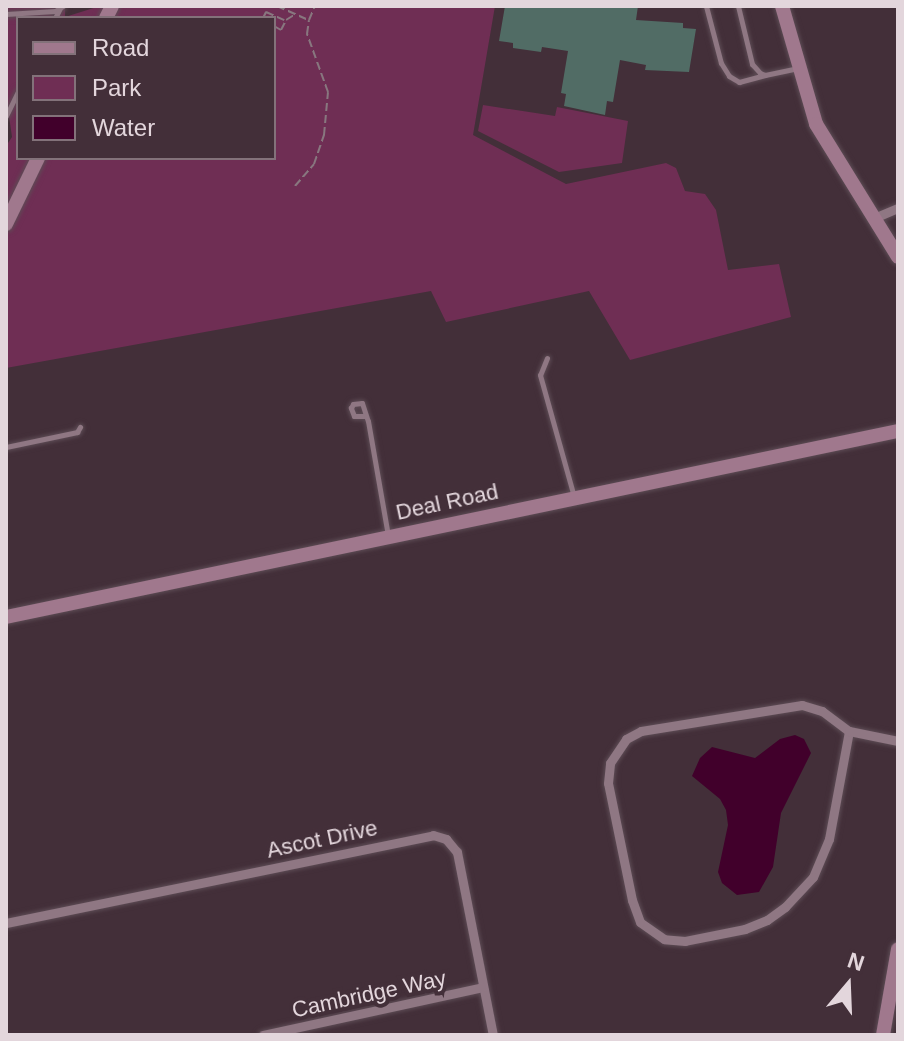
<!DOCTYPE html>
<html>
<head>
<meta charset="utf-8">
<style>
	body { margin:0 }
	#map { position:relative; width:904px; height:1041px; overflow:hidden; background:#432f39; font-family:Helvetica,sans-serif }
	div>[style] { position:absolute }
	.green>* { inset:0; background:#6f2e54 }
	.water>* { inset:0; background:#41002b }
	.building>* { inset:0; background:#516c65 }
	.path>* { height:2px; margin-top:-1px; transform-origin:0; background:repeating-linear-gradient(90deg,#88777f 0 8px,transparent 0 12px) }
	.roads { filter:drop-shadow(0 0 2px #5d4c55) drop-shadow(0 0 2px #5d4c55) }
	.lane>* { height:5px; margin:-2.5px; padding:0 2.5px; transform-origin:2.5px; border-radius:2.5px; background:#8f7783 }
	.street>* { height:9px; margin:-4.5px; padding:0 4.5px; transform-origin:4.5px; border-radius:4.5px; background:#8f7783 }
	.secondary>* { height:14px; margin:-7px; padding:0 7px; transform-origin:7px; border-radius:7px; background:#a0788d }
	span { translate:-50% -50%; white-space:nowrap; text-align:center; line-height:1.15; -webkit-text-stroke:8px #432f39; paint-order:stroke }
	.street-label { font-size:22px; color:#e3d6dc }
	.frame { position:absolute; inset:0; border:8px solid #e3d6dc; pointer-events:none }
	.legend { position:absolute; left:16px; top:16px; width:260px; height:144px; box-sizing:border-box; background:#432f39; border:2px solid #83727a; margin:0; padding:10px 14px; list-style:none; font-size:24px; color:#e3d6dc }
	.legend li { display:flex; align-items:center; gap:16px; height:40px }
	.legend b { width:40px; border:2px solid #83727a }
	.north { position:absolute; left:808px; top:945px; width:80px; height:80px; -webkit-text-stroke:6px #432f39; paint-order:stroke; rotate:19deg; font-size:22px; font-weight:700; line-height:32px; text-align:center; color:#e3d6dc }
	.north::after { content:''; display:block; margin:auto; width:28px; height:36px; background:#e3d6dc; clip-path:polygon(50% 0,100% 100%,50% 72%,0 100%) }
</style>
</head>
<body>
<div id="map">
	<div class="green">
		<i style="clip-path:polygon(evenodd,6px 6px,65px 6px,65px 17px,100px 6px,495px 6px,473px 135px,566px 184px,666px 163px,676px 168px,685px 191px,705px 194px,716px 210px,728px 270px,779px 264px,791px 317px,630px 360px,589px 291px,446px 322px,431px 291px,6px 368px,6px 146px,12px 137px,6px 95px,6px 6px,18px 18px,274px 18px,274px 158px,18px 158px,18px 18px)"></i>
		<i style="clip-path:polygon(483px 105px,555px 116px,557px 107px,628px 121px,622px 163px,559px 172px,478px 131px)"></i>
	</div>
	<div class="water">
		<i style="clip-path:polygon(795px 735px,804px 739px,811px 753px,781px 813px,773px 867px,759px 892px,737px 895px,722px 883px,718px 872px,728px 825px,726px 810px,720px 799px,692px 776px,700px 758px,712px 747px,755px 758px,780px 739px)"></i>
	</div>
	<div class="building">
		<i style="clip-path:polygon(505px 6px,638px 6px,636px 20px,683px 23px,683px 28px,696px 29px,689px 72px,645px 70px,646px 65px,620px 60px,613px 102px,607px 101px,605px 115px,564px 106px,566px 94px,561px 93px,568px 51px,542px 47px,541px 52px,513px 48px,513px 43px,499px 41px)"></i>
	</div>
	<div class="path">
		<i style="left:277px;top:6px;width:35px;rotate:24deg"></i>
		<i style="left:309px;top:20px;width:15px;rotate:-67deg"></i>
		<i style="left:263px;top:18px;width:7px;rotate:-63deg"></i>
		<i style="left:266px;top:12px;width:20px;rotate:24deg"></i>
		<i style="left:274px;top:26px;width:8px;rotate:30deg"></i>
		<i style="left:281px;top:30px;width:11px;rotate:-63deg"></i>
		<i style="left:286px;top:20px;width:9px;rotate:-32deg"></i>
		<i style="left:295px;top:186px;width:29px;rotate:-49deg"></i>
		<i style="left:314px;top:164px;width:31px;rotate:-71deg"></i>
		<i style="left:324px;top:135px;width:43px;rotate:-84.7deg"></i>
		<i style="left:328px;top:92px;width:62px;rotate:-109.9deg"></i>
		<i style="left:307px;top:34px;width:14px;rotate:-82deg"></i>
	</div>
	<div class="roads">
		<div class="lane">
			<i style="left:706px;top:6px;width:59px;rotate:75.3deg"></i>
			<i style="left:721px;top:63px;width:15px;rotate:58deg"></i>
			<i style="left:729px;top:76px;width:12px;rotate:31deg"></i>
			<i style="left:739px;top:82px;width:27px;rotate:-15deg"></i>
			<i style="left:738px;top:6px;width:60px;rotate:76.4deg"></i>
			<i style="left:752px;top:64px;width:12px;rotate:48deg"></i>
			<i style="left:760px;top:73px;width:5px;rotate:22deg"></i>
			<i style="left:765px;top:75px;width:34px;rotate:-12deg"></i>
			<i style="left:6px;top:14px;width:49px;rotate:-3.5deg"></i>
			<i style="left:55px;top:11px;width:9px;rotate:-32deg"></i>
			<i style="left:55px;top:18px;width:11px;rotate:-63deg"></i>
			<i style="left:6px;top:116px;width:28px;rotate:-64deg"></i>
			<i style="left:547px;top:358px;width:18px;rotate:112deg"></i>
			<i style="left:540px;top:375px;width:127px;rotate:74.4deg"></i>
			<i style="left:365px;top:416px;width:11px;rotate:180deg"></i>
			<i style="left:354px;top:416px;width:9px;rotate:-111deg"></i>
			<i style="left:351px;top:408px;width:4px;rotate:-63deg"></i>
			<i style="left:353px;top:404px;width:9px;rotate:-6deg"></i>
			<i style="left:362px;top:403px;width:19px;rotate:72deg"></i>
			<i style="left:368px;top:421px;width:117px;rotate:80.1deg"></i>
			<i style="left:6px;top:447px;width:73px;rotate:-11.9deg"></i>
			<i style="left:77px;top:432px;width:6px;rotate:-59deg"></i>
		</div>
		<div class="street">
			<i style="left:874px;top:218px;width:26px;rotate:-23deg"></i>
			<i style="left:849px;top:731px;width:110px;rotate:100.5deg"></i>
			<i style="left:829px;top:839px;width:41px;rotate:112.8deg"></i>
			<i style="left:813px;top:877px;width:41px;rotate:133deg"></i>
			<i style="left:785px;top:907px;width:22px;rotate:144deg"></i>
			<i style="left:767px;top:920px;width:24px;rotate:158deg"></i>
			<i style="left:745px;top:929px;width:61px;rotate:168.7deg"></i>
			<i style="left:685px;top:941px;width:21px;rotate:-175deg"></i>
			<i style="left:664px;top:939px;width:29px;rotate:-145deg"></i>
			<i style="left:640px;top:922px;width:23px;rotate:-110deg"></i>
			<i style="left:632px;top:900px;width:119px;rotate:-101.6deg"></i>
			<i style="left:608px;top:783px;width:20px;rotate:-84deg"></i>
			<i style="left:610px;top:763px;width:29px;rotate:-56deg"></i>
			<i style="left:626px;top:739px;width:17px;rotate:-28deg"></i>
			<i style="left:641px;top:731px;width:163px;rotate:-9.2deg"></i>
			<i style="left:802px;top:705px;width:21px;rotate:17deg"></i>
			<i style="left:822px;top:711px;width:34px;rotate:37deg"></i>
			<i style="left:849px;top:731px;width:50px;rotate:11.5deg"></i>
			<i style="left:6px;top:923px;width:436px;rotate:-11.6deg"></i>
			<i style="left:433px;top:835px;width:14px;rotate:17deg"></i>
			<i style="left:446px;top:839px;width:17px;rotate:50deg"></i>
			<i style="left:457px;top:852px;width:187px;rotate:78.9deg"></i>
			<i style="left:263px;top:1035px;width:225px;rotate:-12.3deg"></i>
		</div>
		<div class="secondary">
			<i style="left:782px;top:6px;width:123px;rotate:73.9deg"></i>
			<i style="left:816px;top:124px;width:156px;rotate:58.3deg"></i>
			<i style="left:106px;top:18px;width:13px;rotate:-63deg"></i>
			<i style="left:6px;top:224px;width:73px;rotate:-64.1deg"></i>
			<i style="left:6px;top:617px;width:911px;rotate:-11.78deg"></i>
			<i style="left:883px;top:1035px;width:87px;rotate:-80.1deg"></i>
		</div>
	</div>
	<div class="street-label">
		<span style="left:447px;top:502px;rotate:-12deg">Deal Road</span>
		<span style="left:322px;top:839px;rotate:-12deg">Ascot Drive</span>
		<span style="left:369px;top:994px;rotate:-12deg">Cambridge Way</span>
	</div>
	<div class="frame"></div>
	<ul class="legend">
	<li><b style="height:10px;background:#a0788d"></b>Road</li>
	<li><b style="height:22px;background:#6f2e54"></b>Park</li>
	<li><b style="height:22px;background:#41002b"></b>Water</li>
	</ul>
	<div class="north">N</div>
</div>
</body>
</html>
